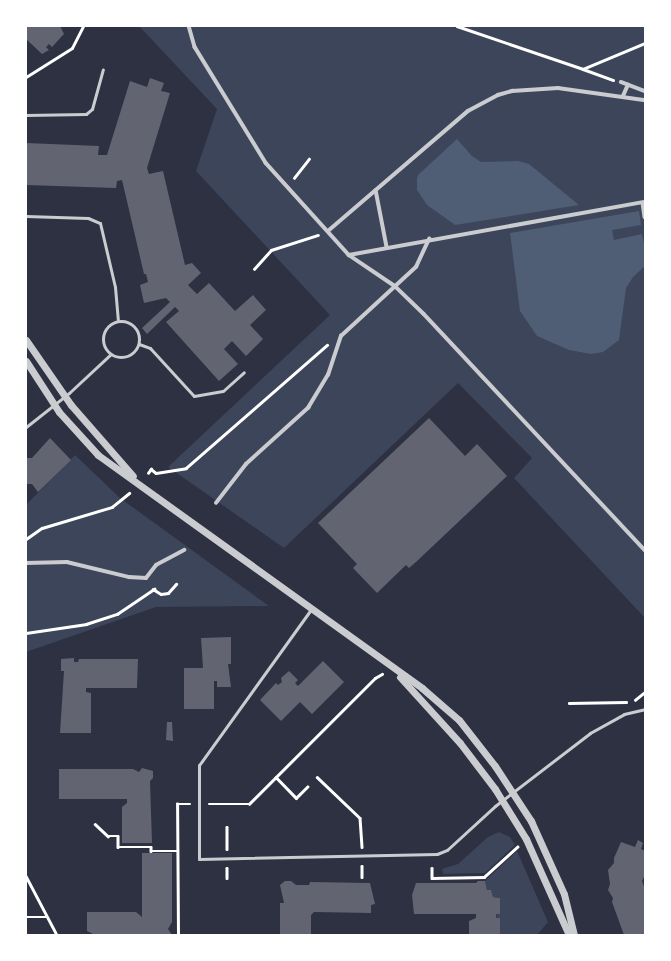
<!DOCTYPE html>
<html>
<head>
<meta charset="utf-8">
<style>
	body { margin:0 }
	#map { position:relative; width:671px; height:961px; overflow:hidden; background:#2d3142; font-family:Karla,sans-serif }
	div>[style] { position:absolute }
	.green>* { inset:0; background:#3c4559 }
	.water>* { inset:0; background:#4f5d75 }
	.building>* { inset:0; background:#626471 }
	.path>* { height:2.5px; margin:-1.25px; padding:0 1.25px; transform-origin:1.25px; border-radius:1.25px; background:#fff }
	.service>* { height:3px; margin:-1.5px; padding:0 1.5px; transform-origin:1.5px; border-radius:1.5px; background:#caccd0 }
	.service>.ring { margin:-1.5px; padding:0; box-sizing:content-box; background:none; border:3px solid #caccd0; border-radius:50% }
	.pedestrian>* { height:3.5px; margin:-1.75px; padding:0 1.75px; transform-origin:1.75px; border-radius:1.75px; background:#caccd0 }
	.tertiary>* { height:7px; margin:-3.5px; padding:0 3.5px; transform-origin:3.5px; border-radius:3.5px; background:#caccd0 }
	span { translate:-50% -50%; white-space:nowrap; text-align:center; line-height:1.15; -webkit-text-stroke:4px #fff; paint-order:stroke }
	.frame { position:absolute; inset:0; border:27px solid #fff; pointer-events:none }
</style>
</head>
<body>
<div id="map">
	<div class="green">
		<i style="clip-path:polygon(139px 26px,645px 26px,645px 618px,514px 478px,532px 458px,458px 383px,284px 548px,168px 467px,330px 315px,196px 171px,217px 109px)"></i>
		<i style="clip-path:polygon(75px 455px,120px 498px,269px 606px,156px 607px,26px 652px,26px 505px)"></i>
		<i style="clip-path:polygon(499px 832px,510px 837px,515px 845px,485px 873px,443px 874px,442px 869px,458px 864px,488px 837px)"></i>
		<i style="clip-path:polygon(517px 851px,548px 922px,537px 935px,500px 935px,496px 914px,500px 914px,500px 898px,493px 897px,491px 890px,487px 890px,485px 881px)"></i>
	</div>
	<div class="water">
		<i style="clip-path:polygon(457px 139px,472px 156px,481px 162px,518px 161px,529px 164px,579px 205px,455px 225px,427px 205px,417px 190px,417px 179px,418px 175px)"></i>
		<i style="clip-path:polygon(639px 211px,641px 225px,612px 230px,614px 240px,642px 234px,645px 249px,645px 266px,633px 277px,626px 288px,619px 340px,603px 352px,591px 354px,569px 350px,537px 336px,520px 311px,510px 233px)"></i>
	</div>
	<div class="building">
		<i style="clip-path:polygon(26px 26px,60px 26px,64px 34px,52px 47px,49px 44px,46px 47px,49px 50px,42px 54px,26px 39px)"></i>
		<i style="clip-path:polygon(150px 78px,164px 83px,161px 91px,170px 93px,147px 168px,149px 174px,163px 171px,185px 265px,192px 263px,201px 273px,188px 285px,197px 294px,209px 283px,235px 311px,253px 295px,266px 310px,250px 325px,263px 339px,246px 356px,232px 341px,224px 349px,238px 364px,219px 381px,166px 322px,179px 311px,175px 307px,147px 334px,142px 328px,170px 302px,166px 298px,144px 303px,140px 285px,148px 282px,146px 274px,144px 274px,122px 180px,117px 181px,116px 188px,26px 185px,26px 143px,99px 146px,98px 155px,107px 155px,130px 81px,147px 87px)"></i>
		<i style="clip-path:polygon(429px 418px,465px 456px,477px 444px,507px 476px,416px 562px,409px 568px,406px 565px,377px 593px,353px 568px,357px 564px,318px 523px)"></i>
		<i style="clip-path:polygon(50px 438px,71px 460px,38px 492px,32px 484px,26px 484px,26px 458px,32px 458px)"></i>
		<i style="clip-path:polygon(231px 637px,231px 664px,228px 664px,231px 687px,217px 687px,217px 681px,214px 681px,214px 709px,184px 709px,184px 668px,203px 668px,201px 638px)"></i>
		<i style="clip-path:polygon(74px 658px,74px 662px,78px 662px,79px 659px,138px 659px,137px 688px,86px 688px,86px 692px,91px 693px,91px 733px,60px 733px,64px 671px,61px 671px,61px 659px)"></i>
		<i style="clip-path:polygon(323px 661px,344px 682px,312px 714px,300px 702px,281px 721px,260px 700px,276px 683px,278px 685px,282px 682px,281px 678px,289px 671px,298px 680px,295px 683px,298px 686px)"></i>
		<i style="clip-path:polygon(167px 722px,172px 722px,173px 741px,166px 740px)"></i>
		<i style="clip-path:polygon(142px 768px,153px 771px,153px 778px,150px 781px,152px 843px,122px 843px,122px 807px,127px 803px,127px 799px,59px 799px,59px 769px,133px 769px,139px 772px)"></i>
		<i style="clip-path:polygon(638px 840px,643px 843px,641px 849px,645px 851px,645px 875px,642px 881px,645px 889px,645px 935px,624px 935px,612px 902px,613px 898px,608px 890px,610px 884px,608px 870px,614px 863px,614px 858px,621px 842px,635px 847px)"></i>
		<i style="clip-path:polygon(142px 853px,172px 853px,172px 922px,168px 929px,172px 935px,95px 935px,87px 931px,87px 912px,136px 912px,142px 917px)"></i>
		<i style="clip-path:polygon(285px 881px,291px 881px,296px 885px,309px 885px,310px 882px,370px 883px,375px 904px,371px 905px,371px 913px,314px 912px,311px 915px,311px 935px,280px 935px,280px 903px,284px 903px,280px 885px)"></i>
		<i style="clip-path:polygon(478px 881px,485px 881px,487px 890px,491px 890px,493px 897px,500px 898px,500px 914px,496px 914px,496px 918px,500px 918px,500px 935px,469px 935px,469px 921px,476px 918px,476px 914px,414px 914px,412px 895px,416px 883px,476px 883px)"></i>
	</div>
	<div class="path">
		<i style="left:457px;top:26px;width:133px;rotate:18.8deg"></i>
		<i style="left:583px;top:69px;width:67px;rotate:-22.8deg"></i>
		<i style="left:583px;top:69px;width:32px;rotate:20deg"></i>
		<i style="left:26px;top:77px;width:54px;rotate:-32.2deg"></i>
		<i style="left:72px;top:48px;width:25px;rotate:-63deg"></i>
		<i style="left:294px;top:178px;width:24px;rotate:-52deg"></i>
		<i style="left:254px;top:269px;width:25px;rotate:-48deg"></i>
		<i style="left:271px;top:250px;width:49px;rotate:-17.7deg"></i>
		<i style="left:148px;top:473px;width:5px;rotate:-53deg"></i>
		<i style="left:151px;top:469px;width:6px;rotate:39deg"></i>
		<i style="left:156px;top:473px;width:30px;rotate:-9deg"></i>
		<i style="left:186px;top:468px;width:187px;rotate:-41.1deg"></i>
		<i style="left:26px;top:539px;width:19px;rotate:-35deg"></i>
		<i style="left:42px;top:528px;width:73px;rotate:-16.7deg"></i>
		<i style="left:112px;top:507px;width:22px;rotate:-39deg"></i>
		<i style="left:153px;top:589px;width:9px;rotate:32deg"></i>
		<i style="left:161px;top:594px;width:7px;rotate:-8deg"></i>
		<i style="left:168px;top:593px;width:12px;rotate:-48deg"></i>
		<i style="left:26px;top:633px;width:61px;rotate:-8.5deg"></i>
		<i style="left:86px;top:624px;width:33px;rotate:-18deg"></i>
		<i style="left:117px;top:614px;width:45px;rotate:-34deg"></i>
		<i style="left:635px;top:700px;width:13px;rotate:-39deg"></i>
		<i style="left:569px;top:703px;width:57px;rotate:-1deg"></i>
		<i style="left:276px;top:777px;width:29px;rotate:46deg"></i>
		<i style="left:296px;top:798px;width:16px;rotate:-45deg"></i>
		<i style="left:317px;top:777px;width:59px;rotate:43.6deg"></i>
		<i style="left:360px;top:818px;width:29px;rotate:86deg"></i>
		<i style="left:209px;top:804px;width:40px"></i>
		<i style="left:249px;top:804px;width:178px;rotate:-45deg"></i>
		<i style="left:375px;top:678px;width:8px;rotate:-30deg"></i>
		<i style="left:95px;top:824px;width:18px;rotate:43deg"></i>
		<i style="left:108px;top:836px;width:10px"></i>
		<i style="left:118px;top:836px;width:11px;rotate:90deg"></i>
		<i style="left:118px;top:847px;width:33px"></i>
		<i style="left:151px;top:847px;width:4px;rotate:90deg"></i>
		<i style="left:151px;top:851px;width:26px"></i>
		<i style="left:227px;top:827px;width:22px;rotate:90deg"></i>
		<i style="left:362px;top:866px;width:11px;rotate:90deg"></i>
		<i style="left:227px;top:868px;width:10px;rotate:90deg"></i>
		<i style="left:432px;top:868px;width:10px;rotate:90deg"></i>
		<i style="left:432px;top:878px;width:52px;rotate:-1.1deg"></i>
		<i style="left:484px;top:877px;width:45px;rotate:-42.3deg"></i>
		<i style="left:26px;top:876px;width:67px;rotate:62.3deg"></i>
		<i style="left:26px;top:917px;width:21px"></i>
		<i style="left:178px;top:935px;width:131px;rotate:-90.4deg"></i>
		<i style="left:177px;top:804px;width:13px"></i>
	</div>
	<div class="service">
		<i style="left:26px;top:115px;width:60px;rotate:-1deg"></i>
		<i style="left:86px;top:114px;width:8px;rotate:-40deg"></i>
		<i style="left:92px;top:109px;width:41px;rotate:-74.6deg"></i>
		<i style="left:26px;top:216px;width:62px;rotate:1.8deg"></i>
		<i style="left:88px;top:218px;width:13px;rotate:23deg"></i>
		<i style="left:100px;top:223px;width:66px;rotate:76.8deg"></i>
		<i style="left:115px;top:287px;width:34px;rotate:85deg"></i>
		<i class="ring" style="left:103px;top:321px;width:33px;height:33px"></i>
		<i style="left:139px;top:344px;width:12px;rotate:20deg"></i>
		<i style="left:150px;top:348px;width:65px;rotate:47.5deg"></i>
		<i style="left:194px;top:396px;width:29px;rotate:-10deg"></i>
		<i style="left:223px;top:391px;width:28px;rotate:-42deg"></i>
		<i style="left:26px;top:427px;width:55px;rotate:-38.3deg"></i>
		<i style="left:69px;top:393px;width:57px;rotate:-42.9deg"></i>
		<i style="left:312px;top:608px;width:193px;rotate:125.7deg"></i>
		<i style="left:199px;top:765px;width:94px;rotate:90deg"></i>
		<i style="left:199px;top:859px;width:238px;rotate:-1.2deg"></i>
		<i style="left:437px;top:854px;width:11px;rotate:-22deg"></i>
		<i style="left:447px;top:850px;width:65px;rotate:-42.5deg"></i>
		<i style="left:495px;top:806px;width:120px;rotate:-37.5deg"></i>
		<i style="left:590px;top:733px;width:39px;rotate:-29deg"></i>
		<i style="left:624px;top:714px;width:22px;rotate:-13deg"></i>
	</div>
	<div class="pedestrian">
		<i style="left:189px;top:26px;width:22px;rotate:74deg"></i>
		<i style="left:195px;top:47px;width:136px;rotate:58.5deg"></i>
		<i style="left:266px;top:163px;width:124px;rotate:47.9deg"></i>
		<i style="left:349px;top:255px;width:55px;rotate:34deg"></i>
		<i style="left:395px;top:286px;width:40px;rotate:44deg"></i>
		<i style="left:424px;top:314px;width:323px;rotate:46.9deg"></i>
		<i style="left:621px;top:82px;width:26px;rotate:21deg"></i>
		<i style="left:623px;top:96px;width:12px;rotate:-66deg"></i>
		<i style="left:376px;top:190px;width:58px;rotate:79.1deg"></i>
		<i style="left:643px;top:203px;width:14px;rotate:82deg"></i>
		<i style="left:328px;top:231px;width:184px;rotate:-40.6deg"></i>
		<i style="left:468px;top:111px;width:34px;rotate:-28deg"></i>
		<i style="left:498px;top:95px;width:15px;rotate:-16deg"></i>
		<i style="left:512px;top:91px;width:46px;rotate:-3.7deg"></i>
		<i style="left:558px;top:88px;width:88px;rotate:7.9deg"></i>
		<i style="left:349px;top:255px;width:301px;rotate:-10.2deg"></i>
		<i style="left:216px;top:503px;width:49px;rotate:-52.4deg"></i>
		<i style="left:246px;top:464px;width:84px;rotate:-42.1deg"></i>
		<i style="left:308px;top:408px;width:39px;rotate:-59deg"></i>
		<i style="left:328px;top:375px;width:41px;rotate:-71.6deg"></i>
		<i style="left:341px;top:336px;width:102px;rotate:-42.6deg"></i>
		<i style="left:416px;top:267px;width:31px;rotate:-65deg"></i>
		<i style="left:26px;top:563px;width:41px;rotate:-1.4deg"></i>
		<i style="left:67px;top:562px;width:64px;rotate:13.6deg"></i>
		<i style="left:129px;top:577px;width:17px;rotate:3deg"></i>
		<i style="left:146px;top:578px;width:16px;rotate:-52deg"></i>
		<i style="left:156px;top:565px;width:32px;rotate:-28deg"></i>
	</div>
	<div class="tertiary">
		<i style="left:26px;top:340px;width:79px;rotate:55.3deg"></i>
		<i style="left:71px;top:405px;width:94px;rotate:48.9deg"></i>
		<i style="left:26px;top:361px;width:61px;rotate:57.1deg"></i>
		<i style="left:59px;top:412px;width:58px;rotate:47.8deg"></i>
		<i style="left:98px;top:455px;width:399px;rotate:35.7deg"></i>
		<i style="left:422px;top:688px;width:49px;rotate:40.9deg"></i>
		<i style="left:459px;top:720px;width:58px;rotate:52deg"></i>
		<i style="left:495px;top:766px;width:66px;rotate:56.8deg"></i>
		<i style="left:531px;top:821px;width:80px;rotate:65.7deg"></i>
		<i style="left:564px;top:894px;width:42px;rotate:76.3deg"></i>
		<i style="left:400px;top:677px;width:89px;rotate:47.7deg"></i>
		<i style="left:460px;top:743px;width:58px;rotate:52.7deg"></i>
		<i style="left:495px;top:789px;width:59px;rotate:58.2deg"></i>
		<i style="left:526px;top:839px;width:105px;rotate:65.9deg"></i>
	</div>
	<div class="frame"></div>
</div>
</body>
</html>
